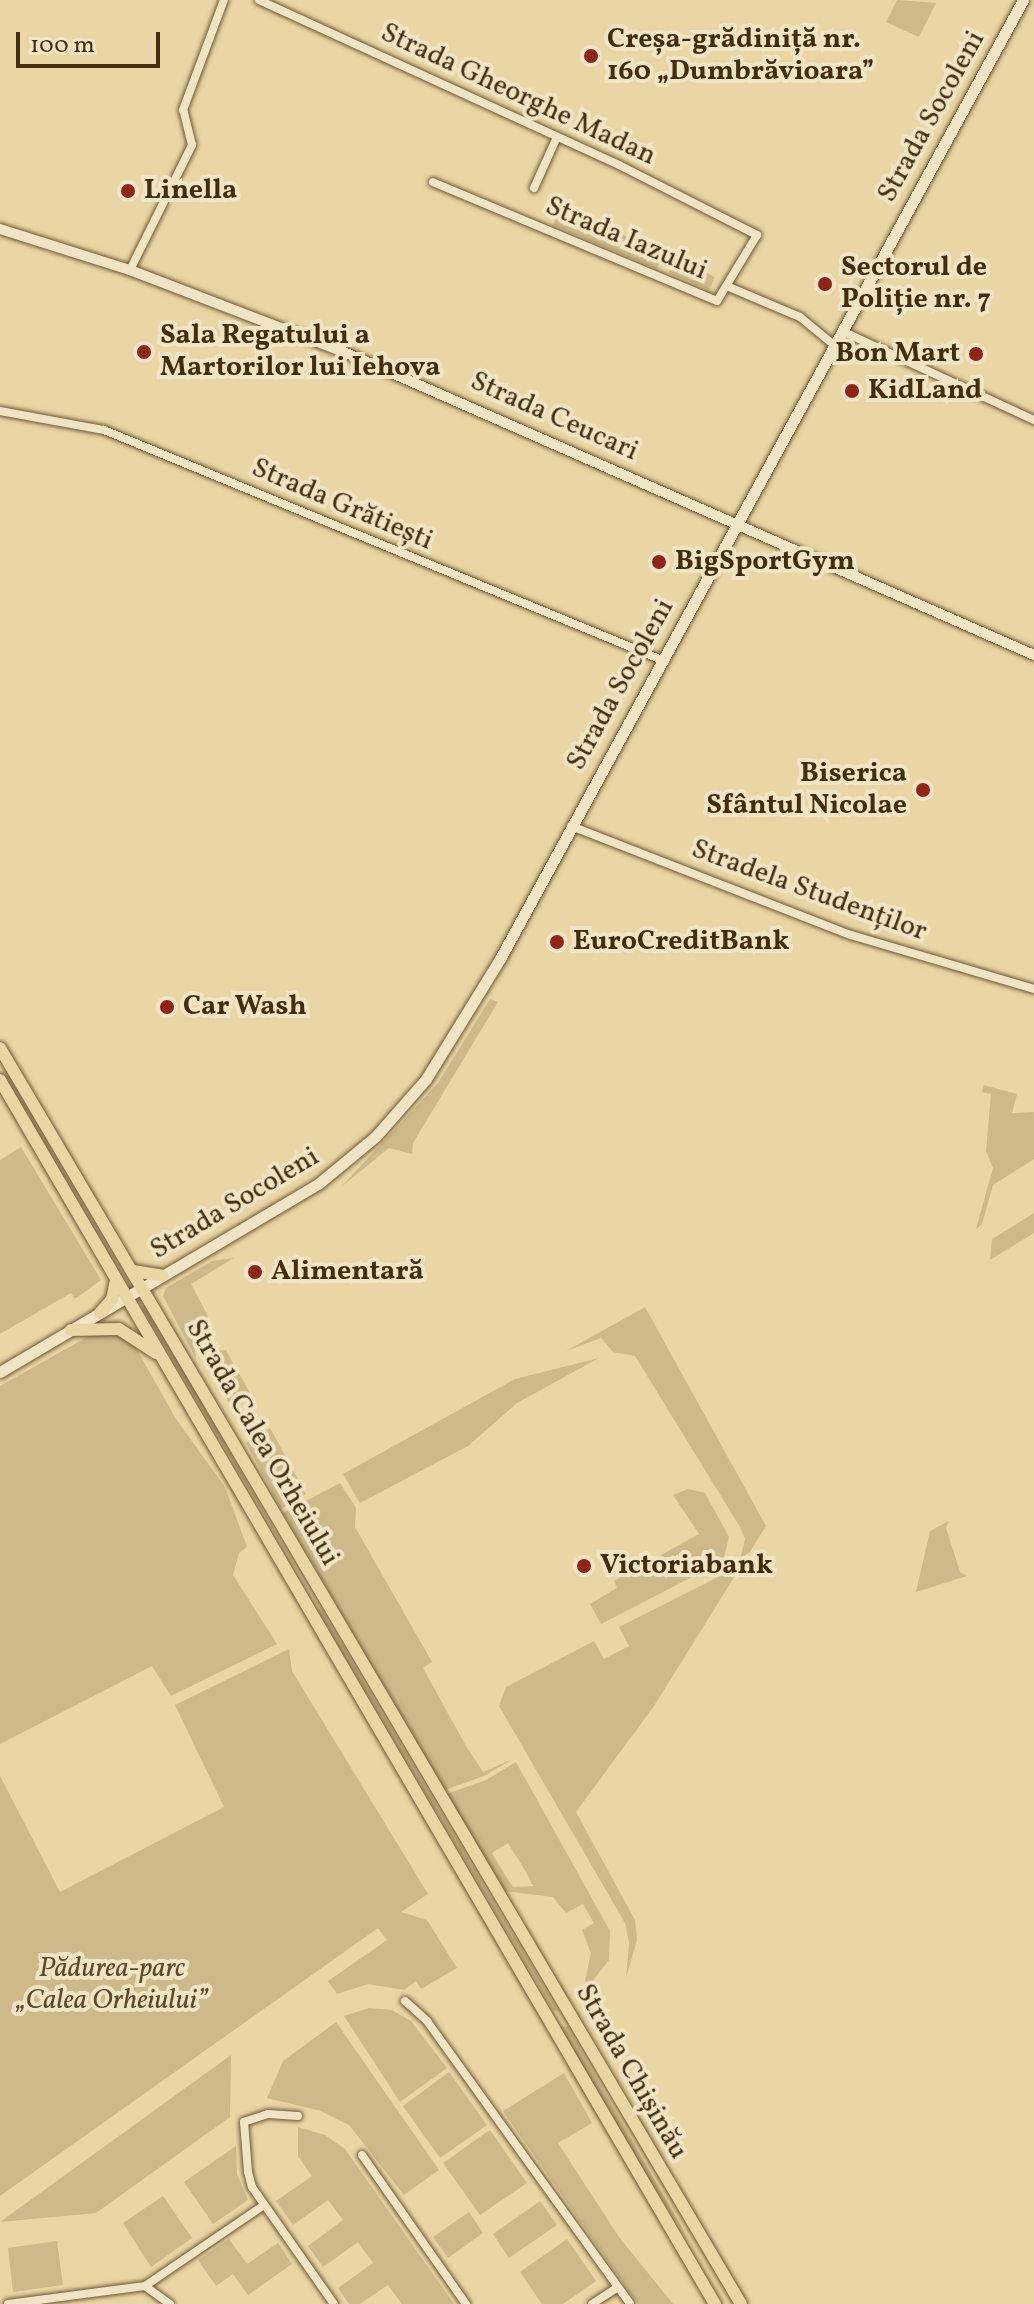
<!DOCTYPE html>
<html>
<head>
<meta charset="utf-8">
<style>
	body { margin:0 }
	#map { position:relative; width:1034px; height:2304px; overflow:hidden; background:#ead5a4; font-family:Vollkorn,serif }
	div>[style] { position:absolute }
	.green>* { inset:0; background:#cdb98a }
	.roads { filter:drop-shadow(0 0 2px #6c5834) drop-shadow(0 0 2px #6c5834) }
	.minor>* { height:8px; margin:-4px; padding:0 4px; transform-origin:4px; border-radius:4px; background:#f1e4c4 }
	.tertiary>* { height:10px; margin:-5px; padding:0 5px; transform-origin:5px; border-radius:5px; background:#f1e4c4 }
	.secondary>* { height:11px; margin:-5.5px; padding:0 5.5px; transform-origin:5.5px; border-radius:5.5px; background:#f1e4c4 }
	.trunk>* { height:12px; margin:-6px; padding:0 6px; transform-origin:6px; border-radius:6px; background:#ead5a4 }
	.dots>* { width:22px; height:22px; translate:-50% -50%; box-sizing:border-box; border:4px solid #f1e4c4; border-radius:50% }
	span { translate:-50% -50%; white-space:nowrap; text-align:center; line-height:1.15; -webkit-text-stroke:8px #f1e4c4; paint-order:stroke }
	.poi-label { font-size:28px; color:#422e0e; font-weight:700 }
	.left { translate:0 -50%; text-align:left }
	.right { translate:-100% -50%; text-align:right }
	.street-label { font-size:28px; color:#422e0e }
	.park-label { font-size:28px; color:#5e4a27; font-style:italic }
	.scale { position:absolute; left:16px; top:32px; width:144px; height:36px; box-sizing:border-box; border:4px solid #422e0e; border-top:0; padding-left:10px; font-size:24px; line-height:28px; white-space:nowrap; color:#422e0e; -webkit-text-stroke:6px #f1e4c4; paint-order:stroke }
</style>
</head>
<body>
<div id="map">
	<div class="green">
		<i style="clip-path:polygon(897px 0,936px 3px,919px 37px,886px 22px)"></i>
		<i style="clip-path:polygon(561px 207px,664px 253px,657px 269px,553px 225px)"></i>
		<i style="clip-path:polygon(675px 258px,715px 277px,709px 290px,669px 273px)"></i>
		<i style="clip-path:polygon(490px 999px,498px 1002px,413px 1143px,412px 1154px,389px 1148px,341px 1187px,438px 1083px)"></i>
		<i style="clip-path:polygon(984px 1085px,1017px 1094px,1012px 1113px,1034px 1112px,1034px 1159px,993px 1185px,982px 1224px,976px 1229px,993px 1168px,986px 1151px,991px 1094px,982px 1092px)"></i>
		<i style="clip-path:polygon(21px 1147px,101px 1280px,75px 1299px,71px 1293px,0 1334px,0 1160px)"></i>
		<i style="clip-path:polygon(1034px 1213px,1034px 1233px,990px 1260px,992px 1239px)"></i>
		<i style="clip-path:polygon(234px 1258px,191px 1284px,208px 1316px,193px 1333px,196px 1359px,163px 1296px,166px 1288px,212px 1261px)"></i>
		<i style="clip-path:polygon(143px 1305px,146px 1306px,302px 1578px,142px 1308px)"></i>
		<i style="clip-path:polygon(645px 1307px,766px 1526px,654px 1706px,576px 1812px,635px 1920px,637px 1940px,626px 1978px,629px 1943px,625px 1923px,499px 1706px,506px 1687px,594px 1641px,604px 1659px,629px 1646px,619px 1627px,732px 1570px,740px 1560px,745px 1539px,740px 1527px,635px 1356px,613px 1352px,601px 1338px,566px 1351px)"></i>
		<i style="clip-path:polygon(96px 1332px,117px 1332px,136px 1348px,176px 1419px,225px 1487px,247px 1547px,239px 1553px,233px 1575px,277px 1644px,171px 1696px,152px 1666px,0 1744px,0 1386px)"></i>
		<i style="clip-path:polygon(226px 1350px,250px 1393px,239px 1406px,230px 1404px,207px 1364px,217px 1351px)"></i>
		<i style="clip-path:polygon(599px 1358px,517px 1403px,468px 1446px,360px 1503px,343px 1474px,515px 1379px)"></i>
		<i style="clip-path:polygon(270px 1428px,306px 1494px,281px 1509px,246px 1443px)"></i>
		<i style="clip-path:polygon(340px 1483px,356px 1508px,355px 1527px,432px 1662px,423px 1668px,466px 1746px,483px 1772px,513px 1759px,484px 1776px,445px 1790px,283px 1513px)"></i>
		<i style="clip-path:polygon(688px 1489px,705px 1493px,729px 1537px,723px 1561px,601px 1624px,590px 1604px,617px 1588px,614px 1581px,699px 1534px,673px 1495px)"></i>
		<i style="clip-path:polygon(949px 1521px,946px 1528px,960px 1572px,967px 1576px,916px 1592px,930px 1531px)"></i>
		<i style="clip-path:polygon(317px 1609px,322px 1610px,559px 2012px,553px 2010px)"></i>
		<i style="clip-path:polygon(289px 1649px,292px 1671px,428px 1894px,401px 1912px,427px 1920px,457px 1968px,421px 1989px,416px 1981px,404px 1990px,368px 1984px,337px 1994px,328px 1981px,387px 1940px,378px 1928px,0 2196px,0 1776px,60px 1892px,224px 1807px,175px 1705px)"></i>
		<i style="clip-path:polygon(evenodd,516px 1762px,610px 1931px,609px 1960px,591px 1983px,585px 1981px,591px 1953px,582px 1930px,594px 1923px,583px 1904px,566px 1913px,553px 1897px,505px 1891px,446px 1794px,486px 1780px,516px 1762px,508px 1843px,526px 1872px,533px 1886px,513px 1887px,507px 1878px,492px 1853px,508px 1843px)"></i>
		<i style="clip-path:polygon(369px 2008px,392px 2010px,411px 2021px,447px 2068px,400px 2102px,344px 2016px)"></i>
		<i style="clip-path:polygon(336px 2022px,439px 2170px,404px 2195px,349px 2125px,321px 2111px,267px 2098px,283px 2061px)"></i>
		<i style="clip-path:polygon(556px 2026px,568px 2027px,689px 2240px,645px 2174px)"></i>
		<i style="clip-path:polygon(231px 2055px,230px 2117px,96px 2213px,0 2222px)"></i>
		<i style="clip-path:polygon(449px 2072px,487px 2125px,440px 2158px,403px 2106px)"></i>
		<i style="clip-path:polygon(564px 2073px,592px 2123px,558px 2143px,619px 2237px,673px 2304px,638px 2304px,503px 2111px)"></i>
		<i style="clip-path:polygon(298px 2127px,325px 2135px,345px 2149px,454px 2304px,402px 2304px,388px 2285px,360px 2304px,349px 2304px,338px 2288px,373px 2263px,358px 2242px,323px 2267px,308px 2246px,343px 2220px,328px 2200px,293px 2225px,276px 2201px,312px 2176px,298px 2156px)"></i>
		<i style="clip-path:polygon(490px 2130px,527px 2183px,480px 2215px,443px 2163px)"></i>
		<i style="clip-path:polygon(236px 2146px,237px 2174px,248px 2200px,213px 2224px,184px 2182px)"></i>
		<i style="clip-path:polygon(163px 2196px,192px 2238px,151px 2267px,123px 2223px)"></i>
		<i style="clip-path:polygon(540px 2201px,557px 2225px,509px 2258px,493px 2234px)"></i>
		<i style="clip-path:polygon(469px 2212px,483px 2233px,448px 2258px,433px 2237px)"></i>
		<i style="clip-path:polygon(229px 2239px,247px 2264px,278px 2243px,292px 2264px,248px 2295px,233px 2274px,216px 2286px,198px 2260px)"></i>
		<i style="clip-path:polygon(567px 2239px,596px 2281px,563px 2304px,542px 2304px,520px 2272px)"></i>
		<i style="clip-path:polygon(57px 2241px,63px 2285px,13px 2292px,8px 2248px)"></i>
	</div>
	<div class="roads">
		<div class="minor">
			<i style="left:259px;top:0;width:396px;rotate:24.6deg"></i>
			<i style="left:619px;top:165px;width:155px;rotate:26.9deg"></i>
			<i style="left:757px;top:235px;width:77px;rotate:121.2deg"></i>
			<i style="left:717px;top:301px;width:308px;rotate:-157.3deg"></i>
			<i style="left:534px;top:188px;width:56px;rotate:-65.7deg"></i>
			<i style="left:130px;top:270px;width:140px;rotate:-63.6deg"></i>
			<i style="left:192px;top:145px;width:36px;rotate:-104deg"></i>
			<i style="left:183px;top:110px;width:117px;rotate:-69.6deg"></i>
			<i style="left:729px;top:287px;width:77px;rotate:22.9deg"></i>
			<i style="left:800px;top:317px;width:44px;rotate:39.5deg"></i>
			<i style="left:842px;top:331px;width:212px;rotate:24.9deg"></i>
			<i style="left:0;top:411px;width:106px;rotate:10.4deg"></i>
			<i style="left:104px;top:430px;width:604px;rotate:22.4deg"></i>
			<i style="left:571px;top:826px;width:300px;rotate:21.3deg"></i>
			<i style="left:851px;top:935px;width:191px;rotate:16.4deg"></i>
			<i style="left:405px;top:2001px;width:30px;rotate:42deg"></i>
			<i style="left:427px;top:2021px;width:348px;rotate:54.3deg"></i>
			<i style="left:298px;top:2116px;width:30px;rotate:-176deg"></i>
			<i style="left:268px;top:2114px;width:25px;rotate:162deg"></i>
			<i style="left:244px;top:2122px;width:50px;rotate:85.4deg"></i>
			<i style="left:248px;top:2172px;width:16px;rotate:75deg"></i>
			<i style="left:252px;top:2187px;width:143px;rotate:55deg"></i>
			<i style="left:362px;top:2155px;width:182px;rotate:55.1deg"></i>
			<i style="left:145px;top:2286px;width:144px;rotate:-34.2deg"></i>
			<i style="left:8px;top:2304px;width:138px;rotate:-7.5deg"></i>
			<i style="left:145px;top:2286px;width:31px;rotate:36deg"></i>
			<i style="left:592px;top:2304px;width:30px;rotate:-33deg"></i>
		</div>
		<div class="tertiary">
			<i style="left:0;top:229px;width:136px;rotate:17.5deg"></i>
			<i style="left:130px;top:270px;width:229px;rotate:21deg"></i>
			<i style="left:344px;top:352px;width:754px;rotate:23.71deg"></i>
		</div>
		<div class="secondary">
			<i style="left:0;top:1372px;width:369px;rotate:-30.6deg"></i>
			<i style="left:318px;top:1184px;width:75px;rotate:-39.6deg"></i>
			<i style="left:376px;top:1136px;width:76px;rotate:-48.7deg"></i>
			<i style="left:426px;top:1079px;width:143px;rotate:-58.4deg"></i>
			<i style="left:501px;top:957px;width:1090px;rotate:-61.39deg"></i>
		</div>
		<div class="trunk">
			<i style="left:0;top:1048px;width:1458px;rotate:59.46deg"></i>
			<i style="left:0;top:1080px;width:1418px;rotate:59.71deg"></i>
			<i style="left:133px;top:1271px;width:30px;rotate:9deg"></i>
			<i style="left:100px;top:1313px;width:18px;rotate:-49deg"></i>
			<i style="left:112px;top:1299px;width:19px;rotate:-78deg"></i>
			<i style="left:71px;top:1330px;width:48px;rotate:-1.2deg"></i>
			<i style="left:119px;top:1329px;width:44px;rotate:33deg"></i>
		</div>
	</div>
	<div class="dots">
		<i style="left:591px;top:56px;background:#8f2418"></i>
		<i style="left:128px;top:191px;background:#8f2418"></i>
		<i style="left:825px;top:284px;background:#8f2418"></i>
		<i style="left:144px;top:352px;background:#8f2418"></i>
		<i style="left:976px;top:354px;background:#8f2418"></i>
		<i style="left:852px;top:391px;background:#8f2418"></i>
		<i style="left:659px;top:562px;background:#8f2418"></i>
		<i style="left:923px;top:790px;background:#8f2418"></i>
		<i style="left:557px;top:942px;background:#8f2418"></i>
		<i style="left:167px;top:1007px;background:#8f2418"></i>
		<i style="left:255px;top:1272px;background:#8f2418"></i>
		<i style="left:584px;top:1566px;background:#8f2418"></i>
	</div>
	<div class="poi-label">
		<span class="left" style="left:607px;top:56px">Creșa-grădiniță nr.<br>160 „Dumbrăvioara”</span>
		<span class="left" style="left:144px;top:191px">Linella</span>
		<span class="left" style="left:841px;top:284px">Sectorul de<br>Poliție nr. 7</span>
		<span class="left" style="left:160px;top:352px">Sala Regatului a<br>Martorilor lui Iehova</span>
		<span class="right" style="left:960px;top:354px">Bon Mart</span>
		<span class="left" style="left:868px;top:391px">KidLand</span>
		<span class="left" style="left:675px;top:562px">BigSportGym</span>
		<span class="right" style="left:907px;top:790px">Biserica<br>Sfântul Nicolae</span>
		<span class="left" style="left:573px;top:942px">EuroCreditBank</span>
		<span class="left" style="left:183px;top:1007px">Car Wash</span>
		<span class="left" style="left:271px;top:1272px">Alimentară</span>
		<span class="left" style="left:600px;top:1566px">Victoriabank</span>
	</div>
	<div class="street-label">
		<span style="left:518px;top:95px;rotate:25deg">Strada Gheorghe Madan</span>
		<span style="left:932px;top:117px;rotate:-61deg">Strada Socoleni</span>
		<span style="left:626px;top:239px;rotate:23deg">Strada Iazului</span>
		<span style="left:554px;top:417px;rotate:24deg">Strada Ceucari</span>
		<span style="left:342px;top:505px;rotate:23deg">Strada Grătiești</span>
		<span style="left:621px;top:685px;rotate:-61deg">Strada Socoleni</span>
		<span style="left:809px;top:891px;rotate:20deg">Stradela Studenților</span>
		<span style="left:235px;top:1204px;rotate:-31deg">Strada Socoleni</span>
		<span style="left:262px;top:1443px;rotate:60deg">Strada Calea Orheiului</span>
		<span style="left:631px;top:2072px;rotate:60deg">Strada Chișinău</span>
	</div>
	<div class="park-label">
		<span style="left:112px;top:1985px">Pădurea-parc<br>„Calea Orheiului”</span>
	</div>
	<div class="scale">100 m</div>
</div>
</body>
</html>
